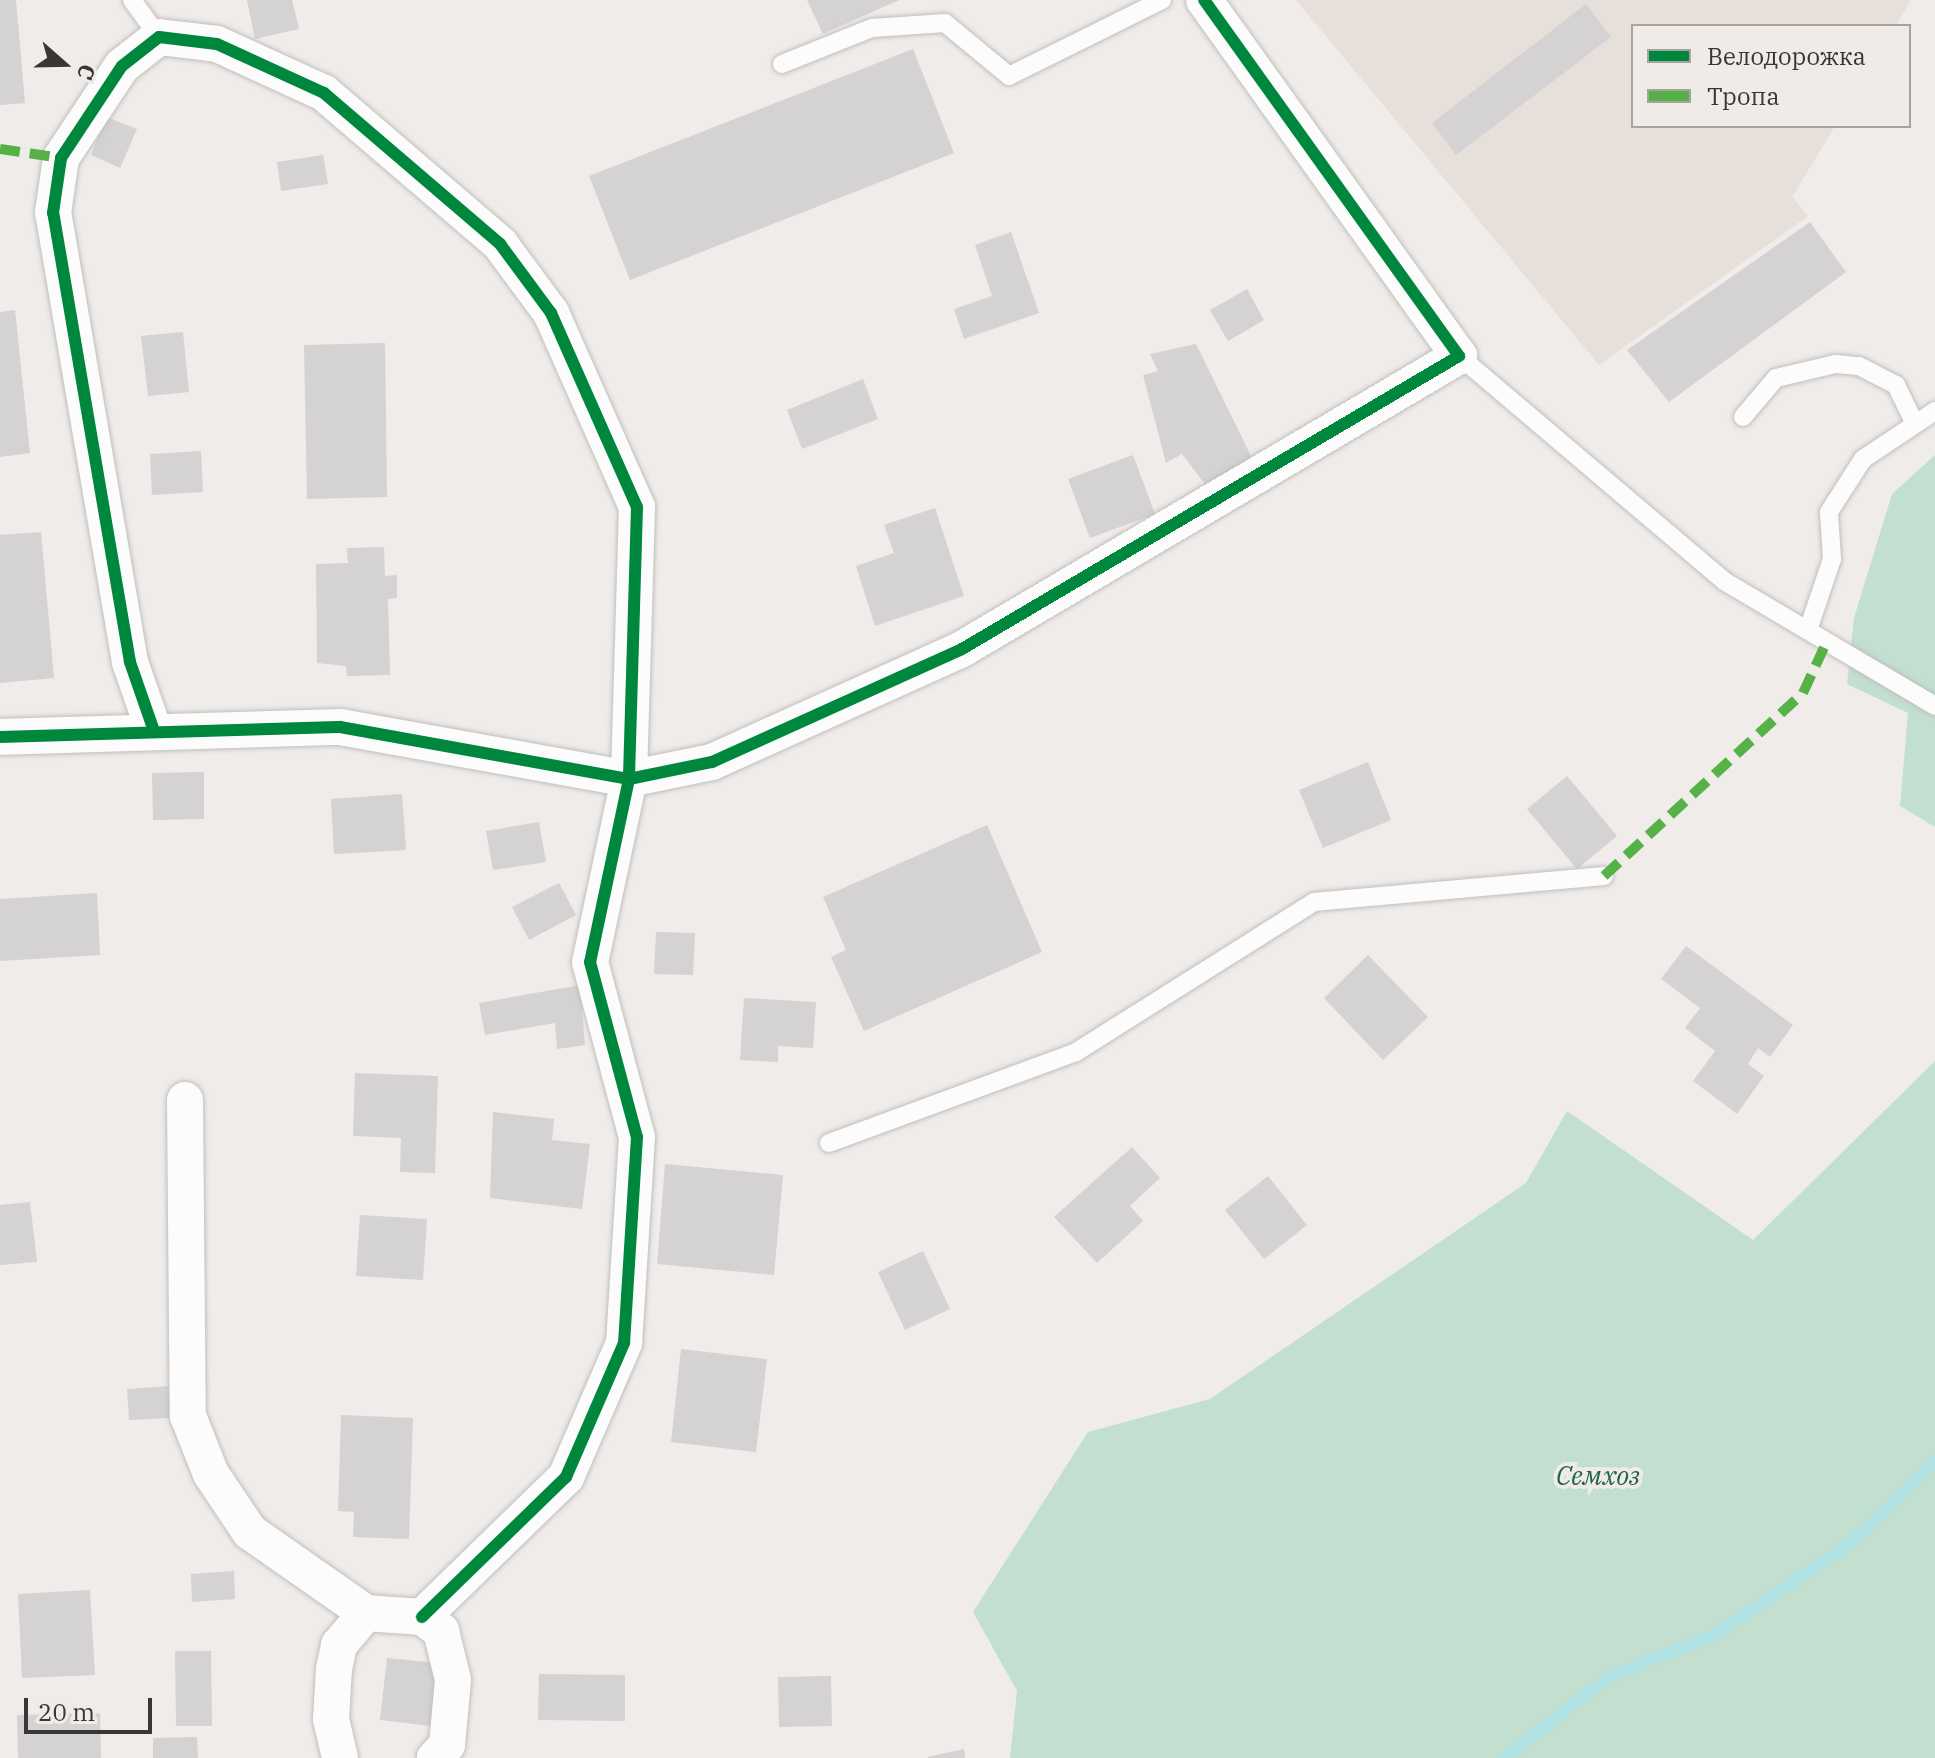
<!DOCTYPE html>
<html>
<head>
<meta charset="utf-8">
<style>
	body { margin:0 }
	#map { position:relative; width:1935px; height:1758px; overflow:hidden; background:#efecea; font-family:"IBM Plex Serif",serif }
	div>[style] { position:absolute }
	.built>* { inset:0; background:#e7dfd9 }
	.green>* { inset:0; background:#c2dfd0 }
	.stream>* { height:12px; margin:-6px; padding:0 6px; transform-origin:6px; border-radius:6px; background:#b1e3e4 }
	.building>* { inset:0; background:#d4d2d2 }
	.roads { filter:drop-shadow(0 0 2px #c1bfbd) drop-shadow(0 0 2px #c1bfbd) }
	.service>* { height:18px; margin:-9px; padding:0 9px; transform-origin:9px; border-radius:9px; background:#fdfcfc }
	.minor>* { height:36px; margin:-18px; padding:0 18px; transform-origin:18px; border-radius:18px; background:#fdfcfc }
	.quiet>* { height:10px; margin-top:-5px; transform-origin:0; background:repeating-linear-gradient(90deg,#56b246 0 20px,transparent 0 30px) }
	.cycleway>* { height:12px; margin:-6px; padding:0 6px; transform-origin:6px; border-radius:6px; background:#00873e }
	span { translate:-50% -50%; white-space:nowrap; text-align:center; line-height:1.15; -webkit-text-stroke:8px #f1ebe8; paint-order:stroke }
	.park-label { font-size:26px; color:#1e654b; font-style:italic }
	.legend { position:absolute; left:1631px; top:24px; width:280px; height:104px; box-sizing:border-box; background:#f1ebe8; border:2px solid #a7a3a1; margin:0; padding:10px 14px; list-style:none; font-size:24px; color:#393736 }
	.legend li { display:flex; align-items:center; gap:16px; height:40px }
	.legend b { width:40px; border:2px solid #a7a3a1 }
	.north { position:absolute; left:24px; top:24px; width:80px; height:80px; -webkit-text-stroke:6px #f1ebe8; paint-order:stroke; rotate:110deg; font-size:22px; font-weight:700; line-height:32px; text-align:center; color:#393736 }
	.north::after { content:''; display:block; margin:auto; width:28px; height:36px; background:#393736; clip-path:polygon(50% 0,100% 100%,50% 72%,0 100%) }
	.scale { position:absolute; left:24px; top:1698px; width:128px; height:36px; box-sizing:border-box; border:4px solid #393736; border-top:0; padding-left:10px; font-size:24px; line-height:28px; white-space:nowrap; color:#393736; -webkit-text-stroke:6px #f1ebe8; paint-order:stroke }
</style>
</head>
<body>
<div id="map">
	<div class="built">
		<i style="clip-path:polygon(1296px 0,1911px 0,1895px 26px,1633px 26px,1633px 126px,1835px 126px,1792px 197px,1808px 216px,1599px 365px)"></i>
	</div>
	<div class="green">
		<i style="clip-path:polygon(1935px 455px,1935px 827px,1900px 806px,1908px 713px,1847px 684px,1854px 618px,1892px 494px)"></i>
		<i style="clip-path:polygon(1935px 1061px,1935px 1758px,1010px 1758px,1017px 1691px,973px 1612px,1088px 1432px,1210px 1399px,1526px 1183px,1567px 1111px,1753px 1240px)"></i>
	</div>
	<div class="stream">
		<i style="left:1505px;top:1758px;width:131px;rotate:-38.2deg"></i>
		<i style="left:1608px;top:1677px;width:112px;rotate:-21.5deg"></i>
		<i style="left:1712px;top:1636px;width:167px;rotate:-33.8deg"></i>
		<i style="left:1851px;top:1543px;width:117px;rotate:-44.3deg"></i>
	</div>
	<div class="building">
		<i style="clip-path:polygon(0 0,16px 0,25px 103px,0 105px)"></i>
		<i style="clip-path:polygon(247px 0,292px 0,299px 29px,255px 39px)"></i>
		<i style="clip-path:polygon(807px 0,899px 0,823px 34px)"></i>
		<i style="clip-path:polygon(1586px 4px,1611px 37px,1456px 155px,1432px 123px)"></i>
		<i style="clip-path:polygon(913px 49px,954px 153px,630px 280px,589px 176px)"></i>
		<i style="clip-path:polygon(106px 117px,137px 129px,120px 168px,91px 155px)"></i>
		<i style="clip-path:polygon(323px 155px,328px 184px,281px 191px,277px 162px)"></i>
		<i style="clip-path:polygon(1810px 222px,1846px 272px,1669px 402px,1627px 350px)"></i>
		<i style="clip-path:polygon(1011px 232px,1039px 313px,964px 339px,954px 309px,992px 296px,975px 245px)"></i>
		<i style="clip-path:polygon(1247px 289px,1264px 320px,1228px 341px,1210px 310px)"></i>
		<i style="clip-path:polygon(15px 310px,30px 453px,0 457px,0 312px)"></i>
		<i style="clip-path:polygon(183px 332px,189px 392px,148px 396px,141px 336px)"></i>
		<i style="clip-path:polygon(385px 343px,387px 497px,307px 499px,304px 345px)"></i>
		<i style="clip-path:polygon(1196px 344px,1256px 466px,1212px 493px,1182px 454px,1166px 463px,1143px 375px,1158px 371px,1150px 354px)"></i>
		<i style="clip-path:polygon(863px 379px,878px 419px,802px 449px,787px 410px)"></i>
		<i style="clip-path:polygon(201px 451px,203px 492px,152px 495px,150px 454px)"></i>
		<i style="clip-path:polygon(1133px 455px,1155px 514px,1090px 538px,1068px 479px)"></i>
		<i style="clip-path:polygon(935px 508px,964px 596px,875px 626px,856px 566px,894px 553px,884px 525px)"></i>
		<i style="clip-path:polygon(41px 532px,54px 678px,0 683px,0 535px)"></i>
		<i style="clip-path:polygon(384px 547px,385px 576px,397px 575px,397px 598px,388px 599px,390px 675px,347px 676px,346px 666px,317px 663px,316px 564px,348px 563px,347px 548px)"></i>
		<i style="clip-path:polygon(1368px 762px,1391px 820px,1323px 848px,1299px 790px)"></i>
		<i style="clip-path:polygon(204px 772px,204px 819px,153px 820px,152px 773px)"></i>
		<i style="clip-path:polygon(1567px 776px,1617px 836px,1577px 869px,1527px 809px)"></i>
		<i style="clip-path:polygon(402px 794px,406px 850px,334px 854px,331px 799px)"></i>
		<i style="clip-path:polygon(539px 822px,546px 862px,493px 870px,486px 831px)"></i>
		<i style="clip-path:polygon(987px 825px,1042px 952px,864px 1031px,831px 957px,846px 950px,823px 897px)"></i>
		<i style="clip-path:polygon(559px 883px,576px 915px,529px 940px,512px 907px)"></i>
		<i style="clip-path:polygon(97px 893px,100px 955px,0 961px,0 899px)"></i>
		<i style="clip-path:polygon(656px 932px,695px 933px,693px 975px,654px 974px)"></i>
		<i style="clip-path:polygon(1686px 946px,1793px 1025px,1770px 1057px,1758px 1048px,1748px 1064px,1764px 1076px,1737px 1114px,1693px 1081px,1715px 1051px,1685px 1028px,1700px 1008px,1661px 979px)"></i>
		<i style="clip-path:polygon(1368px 955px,1428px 1017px,1383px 1060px,1324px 998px)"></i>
		<i style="clip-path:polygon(580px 985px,585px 1045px,557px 1049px,555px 1023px,485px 1035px,479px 1003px)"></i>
		<i style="clip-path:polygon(744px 998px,816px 1002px,813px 1048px,778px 1046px,778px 1062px,740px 1060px)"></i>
		<i style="clip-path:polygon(355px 1073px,438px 1076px,435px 1173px,400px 1172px,401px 1138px,353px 1136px)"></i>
		<i style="clip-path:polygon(493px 1112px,554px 1119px,552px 1140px,590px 1144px,582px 1209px,490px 1198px)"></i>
		<i style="clip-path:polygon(1132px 1147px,1160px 1178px,1130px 1206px,1143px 1221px,1097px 1263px,1054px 1217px)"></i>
		<i style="clip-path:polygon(665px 1164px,783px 1175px,774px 1275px,657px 1264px)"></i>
		<i style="clip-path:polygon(1268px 1176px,1307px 1225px,1264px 1259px,1225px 1210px)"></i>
		<i style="clip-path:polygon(30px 1202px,37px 1262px,0 1265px,0 1205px)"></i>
		<i style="clip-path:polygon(360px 1215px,427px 1219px,423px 1280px,356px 1276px)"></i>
		<i style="clip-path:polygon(923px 1251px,950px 1309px,905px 1330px,878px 1272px)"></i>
		<i style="clip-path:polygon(681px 1349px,767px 1359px,756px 1452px,671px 1442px)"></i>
		<i style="clip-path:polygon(170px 1386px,171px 1418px,129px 1420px,127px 1389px)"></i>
		<i style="clip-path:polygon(341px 1415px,413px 1418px,409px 1539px,353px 1537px,354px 1512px,338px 1511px)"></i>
		<i style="clip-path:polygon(234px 1571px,235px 1599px,192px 1602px,191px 1574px)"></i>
		<i style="clip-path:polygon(90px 1590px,95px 1675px,22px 1678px,18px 1594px)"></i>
		<i style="clip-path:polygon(175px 1651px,211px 1651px,212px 1726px,176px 1726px)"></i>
		<i style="clip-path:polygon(387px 1658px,438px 1663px,431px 1726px,380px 1720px)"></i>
		<i style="clip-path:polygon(539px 1674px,625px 1675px,625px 1721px,538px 1720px)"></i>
		<i style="clip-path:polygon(831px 1676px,832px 1726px,779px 1727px,778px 1677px)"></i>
		<i style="clip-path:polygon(100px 1713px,101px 1758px,18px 1758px,17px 1715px)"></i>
		<i style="clip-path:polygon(197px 1737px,198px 1758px,153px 1758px,153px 1738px)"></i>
		<i style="clip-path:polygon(964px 1749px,965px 1758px,928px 1758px,928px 1757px)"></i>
	</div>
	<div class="roads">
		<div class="service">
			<i style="left:132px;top:0;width:46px;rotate:53.9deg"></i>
			<i style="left:782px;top:64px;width:97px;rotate:-21.8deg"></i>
			<i style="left:872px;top:28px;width:73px;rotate:-3.9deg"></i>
			<i style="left:945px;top:23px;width:83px;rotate:39.6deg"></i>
			<i style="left:1009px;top:76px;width:171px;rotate:-26.4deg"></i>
			<i style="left:1459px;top:356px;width:348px;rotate:40.3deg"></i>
			<i style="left:1724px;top:581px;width:245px;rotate:30.6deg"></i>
			<i style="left:1743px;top:417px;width:51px;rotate:-49.8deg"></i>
			<i style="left:1776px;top:378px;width:61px;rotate:-13.3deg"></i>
			<i style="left:1835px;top:364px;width:24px;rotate:5deg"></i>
			<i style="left:1859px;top:366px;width:42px;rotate:27.2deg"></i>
			<i style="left:1896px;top:385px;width:43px;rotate:64deg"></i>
			<i style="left:1808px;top:630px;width:75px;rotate:-71.3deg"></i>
			<i style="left:1832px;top:559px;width:47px;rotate:-93.7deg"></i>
			<i style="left:1829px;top:512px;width:63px;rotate:-57.3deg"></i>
			<i style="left:1863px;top:459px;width:87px;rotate:-33.7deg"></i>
			<i style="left:829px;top:1143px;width:263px;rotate:-20.2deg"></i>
			<i style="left:1076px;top:1052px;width:281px;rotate:-32.2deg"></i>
			<i style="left:1314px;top:902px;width:291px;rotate:-5.1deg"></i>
		</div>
		<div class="minor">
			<i style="left:154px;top:731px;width:73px;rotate:-109.2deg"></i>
			<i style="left:130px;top:662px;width:456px;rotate:-99.7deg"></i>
			<i style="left:53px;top:213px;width:56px;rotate:-81.7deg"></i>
			<i style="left:61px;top:158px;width:110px;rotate:-56.5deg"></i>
			<i style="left:122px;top:66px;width:47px;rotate:-38.1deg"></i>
			<i style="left:159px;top:37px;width:58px;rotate:6.9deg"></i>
			<i style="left:217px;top:44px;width:118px;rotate:24.6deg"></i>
			<i style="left:324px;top:93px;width:232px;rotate:40.6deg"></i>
			<i style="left:500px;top:244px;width:86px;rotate:53.5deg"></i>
			<i style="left:551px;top:313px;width:212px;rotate:66.1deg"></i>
			<i style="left:637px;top:507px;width:272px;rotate:91.7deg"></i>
			<i style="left:629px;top:779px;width:187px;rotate:102deg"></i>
			<i style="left:590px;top:962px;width:181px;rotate:75deg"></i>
			<i style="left:637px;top:1137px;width:206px;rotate:93.6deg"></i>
			<i style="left:624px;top:1343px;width:146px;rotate:113.4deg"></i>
			<i style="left:566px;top:1477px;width:201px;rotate:135.8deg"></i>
			<i style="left:0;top:737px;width:340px;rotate:-1.7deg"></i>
			<i style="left:340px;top:727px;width:294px;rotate:10.2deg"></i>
			<i style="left:629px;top:779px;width:85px;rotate:-11.6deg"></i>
			<i style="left:712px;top:762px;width:274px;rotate:-24.3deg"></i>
			<i style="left:962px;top:649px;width:577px;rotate:-30.52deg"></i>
			<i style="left:1459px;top:356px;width:438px;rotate:-125.6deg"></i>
			<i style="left:185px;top:1100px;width:316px;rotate:89.5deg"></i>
			<i style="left:188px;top:1416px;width:62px;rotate:68.4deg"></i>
			<i style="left:211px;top:1474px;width:70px;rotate:56.1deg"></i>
			<i style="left:250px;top:1532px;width:141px;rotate:34.9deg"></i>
			<i style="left:366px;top:1613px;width:56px;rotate:4.1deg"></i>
			<i style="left:422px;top:1617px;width:24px;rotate:36deg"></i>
			<i style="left:441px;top:1631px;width:50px;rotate:76.2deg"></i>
			<i style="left:453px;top:1680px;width:65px;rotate:95.3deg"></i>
			<i style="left:447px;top:1745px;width:18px;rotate:133deg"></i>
			<i style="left:340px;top:1758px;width:40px;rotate:-103deg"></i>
			<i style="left:331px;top:1719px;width:50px;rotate:-86.6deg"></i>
			<i style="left:334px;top:1669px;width:25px;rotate:-78deg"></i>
			<i style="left:339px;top:1645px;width:42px;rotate:-49.8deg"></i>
		</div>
	</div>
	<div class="quiet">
		<i style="left:0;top:149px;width:62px;rotate:8.4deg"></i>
		<i style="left:1604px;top:876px;width:270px;rotate:-42.6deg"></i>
		<i style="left:1803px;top:693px;width:57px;rotate:-65.2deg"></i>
	</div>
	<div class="cycleway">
		<i style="left:154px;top:731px;width:73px;rotate:-109.2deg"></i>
		<i style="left:130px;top:662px;width:456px;rotate:-99.7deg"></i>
		<i style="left:53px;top:213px;width:56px;rotate:-81.7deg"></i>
		<i style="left:61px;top:158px;width:110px;rotate:-56.5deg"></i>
		<i style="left:122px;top:66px;width:47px;rotate:-38.1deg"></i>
		<i style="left:159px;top:37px;width:58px;rotate:6.9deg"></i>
		<i style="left:217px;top:44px;width:118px;rotate:24.6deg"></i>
		<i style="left:324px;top:93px;width:232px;rotate:40.6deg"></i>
		<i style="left:500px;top:244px;width:86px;rotate:53.5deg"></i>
		<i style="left:551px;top:313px;width:212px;rotate:66.1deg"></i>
		<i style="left:637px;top:507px;width:272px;rotate:91.7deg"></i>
		<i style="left:629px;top:779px;width:187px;rotate:102deg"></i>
		<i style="left:590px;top:962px;width:181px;rotate:75deg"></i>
		<i style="left:637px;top:1137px;width:206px;rotate:93.6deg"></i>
		<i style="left:624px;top:1343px;width:146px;rotate:113.4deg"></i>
		<i style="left:566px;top:1477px;width:201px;rotate:135.8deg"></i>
		<i style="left:0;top:737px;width:340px;rotate:-1.7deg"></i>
		<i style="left:340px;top:727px;width:294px;rotate:10.2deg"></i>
		<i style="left:629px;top:779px;width:85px;rotate:-11.6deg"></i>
		<i style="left:712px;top:762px;width:274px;rotate:-24.3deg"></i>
		<i style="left:962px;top:649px;width:577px;rotate:-30.52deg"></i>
		<i style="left:1459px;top:356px;width:438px;rotate:-125.6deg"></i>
	</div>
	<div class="park-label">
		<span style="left:1598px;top:1476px">Семхоз</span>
	</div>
	<ul class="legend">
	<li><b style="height:10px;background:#00873e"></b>Велодорожка</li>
	<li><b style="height:10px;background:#56b246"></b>Тропа</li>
	</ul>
	<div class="north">С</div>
	<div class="scale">20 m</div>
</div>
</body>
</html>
